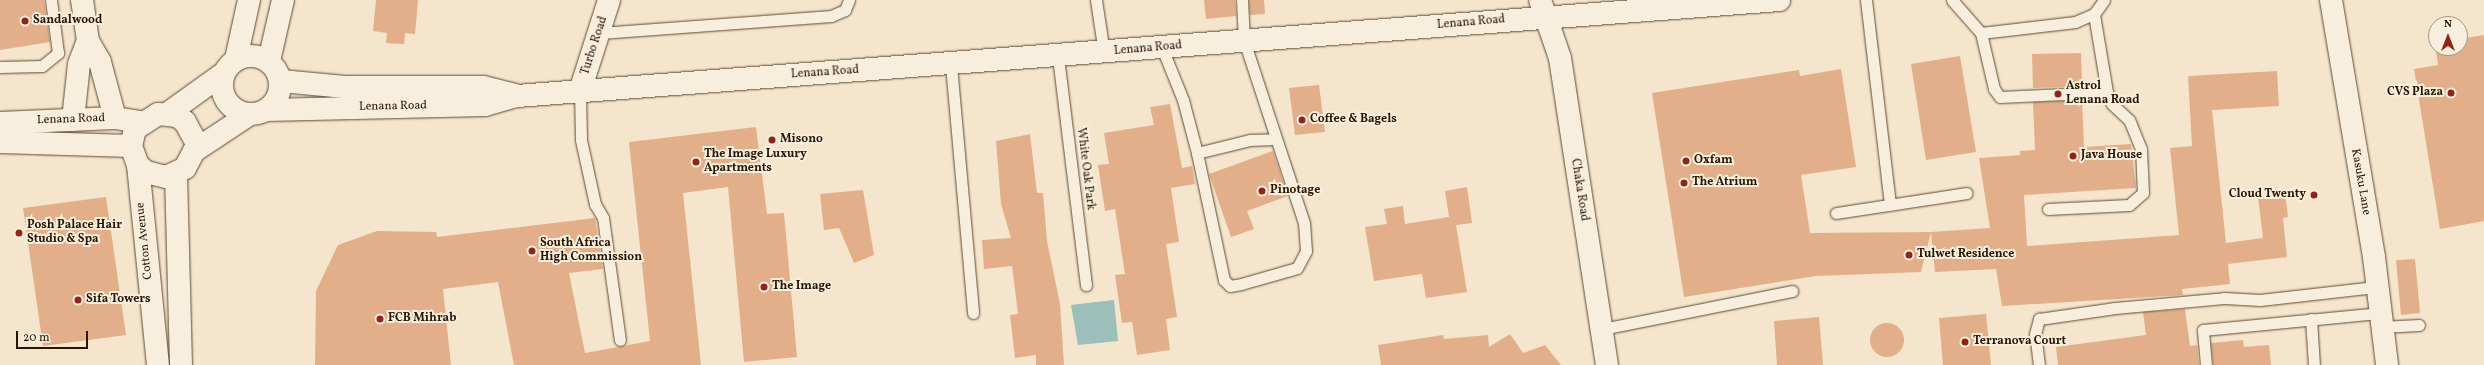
<!DOCTYPE html>
<html>
<head>
<meta charset="utf-8">
<style>
	body { margin:0 }
	#map { position:relative; width:2484px; height:365px; overflow:hidden; background:#f5e5cc; font-family:Vollkorn,serif }
	div>[style] { position:absolute }
	.water>* { inset:0; background:#9cbfba }
	.building>* { inset:0; background:#e2af8a }
	.round { border-radius:50% }
	.roads { filter:drop-shadow(0 0 1px #5b4a34) drop-shadow(0 0 1px #5b4a34) }
	.service>* { height:11px; margin:-5.5px; padding:0 5.5px; transform-origin:5.5px; border-radius:5.5px; background:#f8eede }
	.minor>* { height:22px; margin:-11px; padding:0 11px; transform-origin:11px; border-radius:11px; background:#f8eede }
	.tertiary>* { height:22px; margin:-11px; padding:0 11px; transform-origin:11px; border-radius:11px; background:#f8eede }
	.secondary>* { height:22px; margin:-11px; padding:0 11px; transform-origin:11px; border-radius:11px; background:#f8eede }
	.secondary>.ring { margin:-11px; padding:0; box-sizing:content-box; background:none; border:22px solid #f8eede; border-radius:50% }
	.dots>* { width:11px; height:11px; translate:-50% -50%; box-sizing:border-box; border:2px solid #f8eede; border-radius:50% }
	span { translate:-50% -50%; white-space:nowrap; text-align:center; line-height:1.15; -webkit-text-stroke:4px #f8eede; paint-order:stroke }
	.poi-label { font-size:12px; color:#281601; font-weight:700 }
	.left { translate:0 -50%; text-align:left }
	.right { translate:-100% -50%; text-align:right }
	.street-label { font-size:12px; color:#281601 }
	.north { position:absolute; left:2428px; top:16px; width:40px; height:40px; box-sizing:border-box; background:#f8eede; border:1px solid #a59886; border-radius:50%; rotate:0deg; font-size:11px; font-weight:700; line-height:16px; text-align:center; color:#281601 }
	.north::after { content:''; display:block; margin:auto; width:14px; height:18px; background:#8f2418; clip-path:polygon(50% 0,100% 100%,50% 72%,0 100%) }
	.scale { position:absolute; left:16px; top:331px; width:72px; height:18px; box-sizing:border-box; border:2px solid #281601; border-top:0; padding-left:5px; font-size:12px; line-height:14px; white-space:nowrap; color:#281601; -webkit-text-stroke:3px #f8eede; paint-order:stroke }
</style>
</head>
<body>
<div id="map">
	<div class="water">
		<i style="clip-path:polygon(1114px 300px,1118px 341px,1078px 345px,1071px 305px)"></i>
	</div>
	<div class="building">
		<i style="clip-path:polygon(0 0,44px 0,50px 42px,0 50px)"></i>
		<i style="clip-path:polygon(376px 0,418px 0,415px 34px,405px 33px,404px 44px,386px 43px,387px 33px,373px 31px)"></i>
		<i style="clip-path:polygon(1204px 0,1235px 0,1236px 16px,1206px 19px)"></i>
		<i style="clip-path:polygon(1249px 0,1264px 0,1265px 14px,1250px 15px)"></i>
		<i style="clip-path:polygon(2484px 35px,2484px 221px,2440px 229px,2414px 69px,2438px 65px,2435px 43px,2436px 48px,2460px 48px,2460px 39px)"></i>
		<i style="clip-path:polygon(2081px 53px,2082px 86px,2033px 88px,2032px 54px)"></i>
		<i style="clip-path:polygon(1960px 56px,1976px 152px,1926px 160px,1911px 64px)"></i>
		<i style="clip-path:polygon(1841px 69px,1856px 167px,1801px 175px,1810px 233px,1931px 232px,1921px 272px,1816px 276px,1684px 297px,1652px 93px,1799px 70px,1800px 76px)"></i>
		<i style="clip-path:polygon(2277px 71px,2279px 106px,2212px 110px,2226px 243px,2263px 238px,2258px 197px,2285px 194px,2288px 217px,2283px 218px,2287px 257px,2228px 264px,2230px 284px,2182px 289px,2183px 295px,2002px 306px,1996px 269px,1935px 272px,1931px 232px,1990px 228px,1979px 158px,2020px 155px,2020px 151px,2035px 150px,2033px 102px,2082px 100px,2084px 147px,2131px 144px,2136px 188px,2024px 195px,2027px 246px,2179px 235px,2170px 148px,2192px 146px,2188px 76px)"></i>
		<i style="clip-path:polygon(1319px 85px,1325px 132px,1295px 135px,1289px 88px)"></i>
		<i style="clip-path:polygon(1170px 104px,1182px 168px,1192px 166px,1195px 184px,1171px 188px,1179px 242px,1166px 244px,1177px 317px,1166px 319px,1170px 350px,1137px 355px,1132px 322px,1122px 323px,1115px 275px,1125px 274px,1115px 209px,1105px 211px,1098px 165px,1109px 164px,1104px 133px,1154px 125px,1150px 107px)"></i>
		<i style="clip-path:polygon(756px 127px,767px 214px,784px 213px,797px 357px,744px 362px,728px 187px,683px 193px,701px 365px,514px 365px,498px 282px,443px 289px,451px 365px,315px 365px,316px 291px,338px 245px,377px 231px,436px 232px,437px 237px,595px 218px,603px 269px,569px 273px,585px 353px,650px 341px,629px 142px)"></i>
		<i style="clip-path:polygon(1030px 134px,1037px 193px,1043px 193px,1047px 241px,1060px 304px,1064px 365px,1036px 365px,1036px 355px,1015px 358px,1010px 315px,1018px 314px,1012px 266px,984px 269px,982px 240px,1011px 238px,1001px 204px,996px 141px)"></i>
		<i style="clip-path:polygon(1273px 151px,1288px 196px,1247px 211px,1254px 229px,1231px 237px,1209px 174px)"></i>
		<i style="clip-path:polygon(1467px 187px,1472px 223px,1456px 225px,1467px 292px,1426px 298px,1422px 274px,1374px 281px,1365px 227px,1387px 224px,1384px 209px,1403px 206px,1405px 224px,1449px 217px,1445px 191px)"></i>
		<i style="clip-path:polygon(863px 190px,874px 255px,854px 263px,839px 228px,824px 230px,820px 194px)"></i>
		<i style="clip-path:polygon(106px 197px,126px 335px,43px 346px,23px 208px)"></i>
		<i style="clip-path:polygon(2415px 259px,2420px 313px,2401px 315px,2396px 260px)"></i>
		<i style="clip-path:polygon(2185px 309px,2190px 346px,2197px 345px,2199px 365px,2058px 365px,2056px 347px,2146px 335px,2143px 312px)"></i>
		<i style="clip-path:polygon(1986px 314px,1991px 365px,1943px 365px,1939px 318px)"></i>
		<i style="clip-path:polygon(1819px 317px,1823px 365px,1777px 365px,1774px 321px)"></i>
		<i class="round" style="left:1870px;top:323px;width:34px;height:34px"></i>
		<i style="clip-path:polygon(1510px 334px,1523px 353px,1545px 345px,1561px 365px,1381px 365px,1378px 345px,1443px 335px,1444px 339px,1488px 335px,1489px 347px)"></i>
		<i style="clip-path:polygon(2243px 340px,2244px 347px,2269px 345px,2271px 365px,2213px 365px,2211px 343px)"></i>
	</div>
	<div class="roads">
		<div class="service">
			<i style="left:1096px;top:0;width:54px;rotate:81.4deg"></i>
			<i style="left:1866px;top:0;width:206px;rotate:83.3deg"></i>
			<i style="left:1952px;top:0;width:44px;rotate:48.7deg"></i>
			<i style="left:1981px;top:33px;width:95px;rotate:-6.7deg"></i>
			<i style="left:2075px;top:22px;width:21px;rotate:-23deg"></i>
			<i style="left:2094px;top:14px;width:17px;rotate:-54deg"></i>
			<i style="left:600px;top:33px;width:232px;rotate:-4.2deg"></i>
			<i style="left:831px;top:16px;width:15px;rotate:-23deg"></i>
			<i style="left:845px;top:10px;width:11px;rotate:-68deg"></i>
			<i style="left:1981px;top:33px;width:57px;rotate:76.9deg"></i>
			<i style="left:1994px;top:89px;width:10px;rotate:53deg"></i>
			<i style="left:2000px;top:97px;width:107px;rotate:-2.7deg"></i>
			<i style="left:1162px;top:48px;width:56px;rotate:68deg"></i>
			<i style="left:1183px;top:100px;width:55px;rotate:75.2deg"></i>
			<i style="left:1197px;top:153px;width:55px;rotate:-13.8deg"></i>
			<i style="left:1250px;top:140px;width:25px;rotate:-2deg"></i>
			<i style="left:1058px;top:57px;width:230px;rotate:83deg"></i>
			<i style="left:951px;top:65px;width:249px;rotate:84.9deg"></i>
			<i style="left:0;top:67px;width:42px;rotate:-1.4deg"></i>
			<i style="left:42px;top:66px;width:21px;rotate:-39deg"></i>
			<i style="left:58px;top:53px;width:53px;rotate:-97.5deg"></i>
			<i style="left:580px;top:91px;width:49px;rotate:88.8deg"></i>
			<i style="left:581px;top:140px;width:66px;rotate:77.7deg"></i>
			<i style="left:595px;top:204px;width:16px;rotate:60deg"></i>
			<i style="left:603px;top:218px;width:123px;rotate:82.1deg"></i>
			<i style="left:1197px;top:153px;width:130px;rotate:78deg"></i>
			<i style="left:1224px;top:280px;width:8px;rotate:45deg"></i>
			<i style="left:1230px;top:286px;width:11px;rotate:-10deg"></i>
			<i style="left:1241px;top:284px;width:58px;rotate:-15.9deg"></i>
			<i style="left:1297px;top:268px;width:19px;rotate:-62deg"></i>
			<i style="left:1306px;top:251px;width:28px;rotate:-94deg"></i>
			<i style="left:1304px;top:223px;width:192px;rotate:-108.2deg"></i>
			<i style="left:1244px;top:41px;width:41px;rotate:-92.8deg"></i>
			<i style="left:2048px;top:209px;width:81px;rotate:-2.8deg"></i>
			<i style="left:2129px;top:205px;width:18px;rotate:-41deg"></i>
			<i style="left:2143px;top:193px;width:44px;rotate:-92.6deg"></i>
			<i style="left:2141px;top:149px;width:31px;rotate:-112deg"></i>
			<i style="left:2129px;top:120px;width:23px;rotate:-137deg"></i>
			<i style="left:2112px;top:104px;width:13px;rotate:-113deg"></i>
			<i style="left:2107px;top:92px;width:79px;rotate:-99.5deg"></i>
			<i style="left:1836px;top:213px;width:132px;rotate:-8.7deg"></i>
			<i style="left:2311px;top:319px;width:46px;rotate:86.3deg"></i>
			<i style="left:2381px;top:327px;width:38px;rotate:-3deg"></i>
			<i style="left:1602px;top:329px;width:194px;rotate:-11.3deg"></i>
			<i style="left:2039px;top:365px;width:31px;rotate:-97deg"></i>
			<i style="left:2035px;top:334px;width:16px;rotate:-75deg"></i>
			<i style="left:2039px;top:319px;width:77px;rotate:-8.2deg"></i>
			<i style="left:2115px;top:308px;width:109px;rotate:-5.2deg"></i>
			<i style="left:2224px;top:298px;width:36px;rotate:3deg"></i>
			<i style="left:2260px;top:300px;width:116px;rotate:-6.4deg"></i>
			<i style="left:2206px;top:365px;width:35px;rotate:-95deg"></i>
			<i style="left:2203px;top:330px;width:176px;rotate:-5.5deg"></i>
		</div>
		<div class="minor">
			<i style="left:1540px;top:0;width:61px;rotate:71deg"></i>
			<i style="left:1560px;top:58px;width:311px;rotate:81.3deg"></i>
			<i style="left:2331px;top:0;width:261px;rotate:80.5deg"></i>
			<i style="left:2374px;top:257px;width:109px;rotate:83.1deg"></i>
			<i style="left:88px;top:41px;width:24px;rotate:60deg"></i>
			<i style="left:100px;top:62px;width:58px;rotate:75deg"></i>
			<i style="left:580px;top:91px;width:96px;rotate:-72.3deg"></i>
			<i style="left:73px;top:120px;width:56px;rotate:-83.9deg"></i>
			<i style="left:79px;top:64px;width:25px;rotate:-69deg"></i>
			<i style="left:88px;top:41px;width:41px;rotate:-98.3deg"></i>
			<i style="left:0;top:123px;width:115px;rotate:-2.5deg"></i>
			<i style="left:115px;top:118px;width:26px;rotate:9deg"></i>
			<i style="left:0;top:142px;width:131px;rotate:1.7deg"></i>
		</div>
		<div class="tertiary">
			<i style="left:281px;top:81px;width:64px;rotate:5.4deg"></i>
			<i style="left:345px;top:87px;width:138px"></i>
			<i style="left:483px;top:87px;width:34px;rotate:14deg"></i>
			<i style="left:267px;top:110px;width:218px;rotate:-1.3deg"></i>
			<i style="left:485px;top:105px;width:33px;rotate:-16deg"></i>
			<i style="left:517px;top:96px;width:1266px;rotate:-4.35deg"></i>
		</div>
		<div class="secondary">
			<i class="ring" style="left:222px;top:56px;width:36px;height:36px"></i>
			<i style="left:236px;top:59px;width:60px;rotate:-77.6deg"></i>
			<i style="left:269px;top:61px;width:63px;rotate:-77.1deg"></i>
			<i style="left:167px;top:114px;width:70px;rotate:-35.7deg"></i>
			<i style="left:195px;top:140px;width:21px;rotate:-119deg"></i>
			<i style="left:185px;top:122px;width:10px;rotate:-143deg"></i>
			<i style="left:177px;top:116px;width:19px;rotate:-174deg"></i>
			<i style="left:158px;top:114px;width:27px;rotate:147deg"></i>
			<i style="left:135px;top:129px;width:17px;rotate:103deg"></i>
			<i style="left:131px;top:146px;width:20px;rotate:70deg"></i>
			<i style="left:138px;top:165px;width:11px;rotate:41deg"></i>
			<i style="left:146px;top:172px;width:21px;rotate:14deg"></i>
			<i style="left:166px;top:177px;width:21px;rotate:-25deg"></i>
			<i style="left:185px;top:168px;width:19px;rotate:-62deg"></i>
			<i style="left:194px;top:151px;width:67px;rotate:-33.5deg"></i>
			<i style="left:138px;top:165px;width:201px;rotate:84.3deg"></i>
			<i style="left:176px;top:174px;width:191px;rotate:88.5deg"></i>
		</div>
	</div>
	<div class="dots">
		<i style="left:25px;top:21px;background:#8f2418"></i>
		<i style="left:2451px;top:93px;background:#8f2418"></i>
		<i style="left:2058px;top:94px;background:#8f2418"></i>
		<i style="left:1302px;top:120px;background:#8f2418"></i>
		<i style="left:772px;top:140px;background:#8f2418"></i>
		<i style="left:2073px;top:156px;background:#8f2418"></i>
		<i style="left:1686px;top:161px;background:#8f2418"></i>
		<i style="left:696px;top:162px;background:#8f2418"></i>
		<i style="left:1684px;top:183px;background:#8f2418"></i>
		<i style="left:1262px;top:191px;background:#8f2418"></i>
		<i style="left:2314px;top:195px;background:#8f2418"></i>
		<i style="left:19px;top:233px;background:#8f2418"></i>
		<i style="left:532px;top:251px;background:#8f2418"></i>
		<i style="left:1909px;top:255px;background:#8f2418"></i>
		<i style="left:764px;top:287px;background:#8f2418"></i>
		<i style="left:78px;top:300px;background:#8f2418"></i>
		<i style="left:380px;top:319px;background:#8f2418"></i>
		<i style="left:1965px;top:342px;background:#8f2418"></i>
	</div>
	<div class="poi-label">
		<span class="left" style="left:33px;top:21px">Sandalwood</span>
		<span class="left" style="left:2066px;top:94px">Astrol<br>Lenana Road</span>
		<span class="right" style="left:2443px;top:93px">CVS Plaza</span>
		<span class="left" style="left:1310px;top:120px">Coffee &amp; Bagels</span>
		<span class="left" style="left:780px;top:140px">Misono</span>
		<span class="left" style="left:704px;top:162px">The Image Luxury<br>Apartments</span>
		<span class="left" style="left:2081px;top:156px">Java House</span>
		<span class="left" style="left:1694px;top:161px">Oxfam</span>
		<span class="left" style="left:1692px;top:183px">The Atrium</span>
		<span class="left" style="left:1270px;top:191px">Pinotage</span>
		<span class="right" style="left:2306px;top:195px">Cloud Twenty</span>
		<span class="left" style="left:27px;top:233px">Posh Palace Hair<br>Studio &amp; Spa</span>
		<span class="left" style="left:540px;top:251px">South Africa<br>High Commission</span>
		<span class="left" style="left:1917px;top:255px">Tulwet Residence</span>
		<span class="left" style="left:772px;top:287px">The Image</span>
		<span class="left" style="left:86px;top:300px">Sifa Towers</span>
		<span class="left" style="left:388px;top:319px">FCB Mihrab</span>
		<span class="left" style="left:1973px;top:342px">Terranova Court</span>
	</div>
	<div class="street-label">
		<span style="left:1471px;top:23px;rotate:-5deg">Lenana Road</span>
		<span style="left:595px;top:46px;rotate:-72deg">Turbo Road</span>
		<span style="left:1148px;top:49px;rotate:-5deg">Lenana Road</span>
		<span style="left:825px;top:73px;rotate:-4deg">Lenana Road</span>
		<span style="left:393px;top:107px;rotate:-1deg">Lenana Road</span>
		<span style="left:71px;top:120px;rotate:-2deg">Lenana Road</span>
		<span style="left:1085px;top:169px;rotate:83deg">White Oak Park</span>
		<span style="left:2360px;top:182px;rotate:80deg">Kasuku Lane</span>
		<span style="left:1579px;top:190px;rotate:81deg">Chaka Road</span>
		<span style="left:145px;top:241px;rotate:-96deg">Cotton Avenue</span>
	</div>
	<div class="north">N</div>
	<div class="scale">20 m</div>
</div>
</body>
</html>
